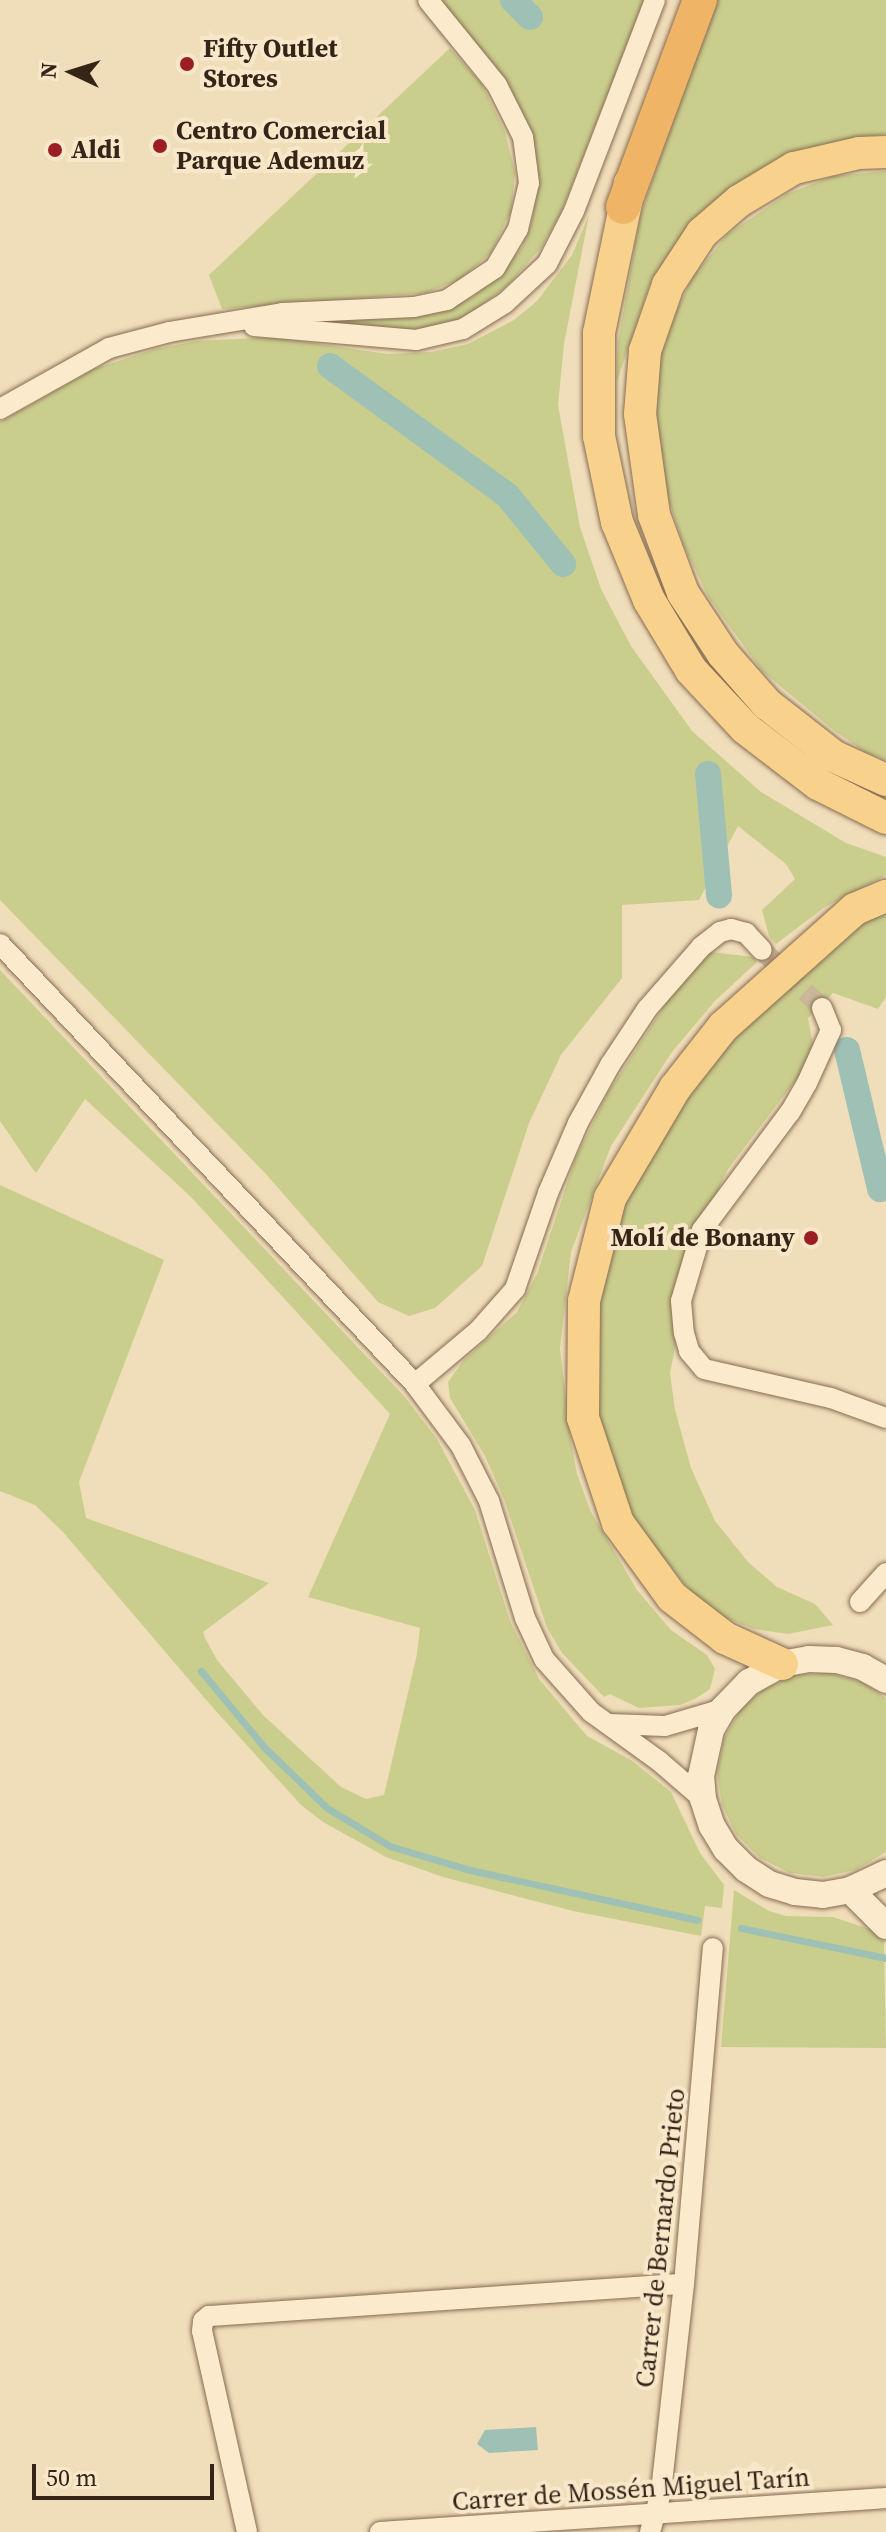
<!DOCTYPE html>
<html>
<head>
<meta charset="utf-8">
<style>
	body { margin:0 }
	#map { position:relative; width:886px; height:2532px; overflow:hidden; background:#f0ddb9; font-family:"Source Serif 4",serif }
	div>[style] { position:absolute }
	.green>* { inset:0; background:#cace8d }
	.water>* { inset:0; background:#9ec0b5 }
	.stream>* { height:7px; margin:-3.5px; padding:0 3.5px; transform-origin:3.5px; border-radius:3.5px; background:#9ec0b5 }
	.canal>* { height:26px; margin:-13px; padding:0 13px; transform-origin:13px; border-radius:13px; background:#9ec0b5 }
	.minor-tunnel>* { height:20px; margin-top:-10px; transform-origin:0; background:repeating-linear-gradient(90deg,#cbb899 0 20px,transparent 0 30px) }
	.roads { filter:drop-shadow(0 0 2px #876c53) drop-shadow(0 0 2px #876c53) }
	.minor>* { height:20px; margin:-10px; padding:0 10px; transform-origin:10px; border-radius:10px; background:#fbebcc }
	.tertiary>* { height:26px; margin:-13px; padding:0 13px; transform-origin:13px; border-radius:13px; background:#fbebcc }
	.primary>* { height:32px; margin:-16px; padding:0 16px; transform-origin:16px; border-radius:16px; background:#f8d28c }
	.trunk>* { height:34px; margin:-17px; padding:0 17px; transform-origin:17px; border-radius:17px; background:#f0b466 }
	.dots>* { width:22px; height:22px; translate:-50% -50%; box-sizing:border-box; border:4px solid #f8e8c9; border-radius:50% }
	span { translate:-50% -50%; white-space:nowrap; text-align:center; line-height:1.15; -webkit-text-stroke:8px #f8e8c9; paint-order:stroke }
	.poi-label { font-size:26px; color:#352519; font-weight:700 }
	.left { translate:0 -50%; text-align:left }
	.right { translate:-100% -50%; text-align:right }
	.street-label { font-size:26px; color:#352519 }
	.north { position:absolute; left:32px; top:32px; width:80px; height:80px; -webkit-text-stroke:6px #f8e8c9; paint-order:stroke; rotate:274deg; font-size:22px; font-weight:700; line-height:32px; text-align:center; color:#352519 }
	.north::after { content:''; display:block; margin:auto; width:28px; height:36px; background:#352519; clip-path:polygon(50% 0,100% 100%,50% 72%,0 100%) }
	.scale { position:absolute; left:32px; top:2464px; width:182px; height:36px; box-sizing:border-box; border:4px solid #352519; border-top:0; padding-left:10px; font-size:24px; line-height:28px; white-space:nowrap; color:#352519; -webkit-text-stroke:6px #f8e8c9; paint-order:stroke }
</style>
</head>
<body>
<div id="map">
	<div class="green">
		<i style="clip-path:polygon(440px 0,645px 0,560px 215px,541px 248px,507px 286px,467px 316px,438px 326px,412px 330px,349px 326px,335px 320px,398px 318px,454px 306px,474px 296px,503px 271px,522px 247px,532px 221px,538px 165px,524px 119px,506px 82px)"></i>
		<i style="clip-path:polygon(715px 0,886px 0,886px 134px,836px 141px,784px 157px,678px 241px,651px 281px,617px 381px,618px 342px,640px 216px)"></i>
		<i style="clip-path:polygon(450px 48px,482px 84px,505px 132px,515px 172px,511px 211px,491px 253px,459px 280px,425px 293px,222px 309px,209px 275px)"></i>
		<i style="clip-path:polygon(886px 171px,886px 760px,865px 752px,832px 729px,762px 671px,709px 598px,684px 546px,666px 492px,656px 422px,658px 365px,673px 319px,692px 278px,728px 234px,787px 194px,833px 176px)"></i>
		<i style="clip-path:polygon(589px 215px,564px 344px,558px 405px,580px 527px,601px 589px,631px 646px,692px 731px,761px 792px,846px 843px,886px 857px,886px 875px,825px 907px,776px 944px,769px 936px,762px 910px,795px 879px,786px 864px,738px 826px,699px 900px,622px 905px,622px 978px,561px 1055px,529px 1123px,482px 1266px,435px 1308px,409px 1316px,378px 1302px,265px 1173px,0 900px,0 422px,94px 369px,155px 349px,197px 341px,273px 337px,387px 354px,432px 352px,468px 344px,514px 320px,537px 301px,572px 255px)"></i>
		<i style="clip-path:polygon(886px 908px,886px 997px,878px 1009px,833px 993px,808px 1018px,813px 1045px,811px 1060px,728px 1169px,698px 1231px,670px 1373px,675px 1410px,691px 1468px,715px 1521px,749px 1563px,777px 1587px,815px 1604px,833px 1625px,788px 1634px,754px 1629px,723px 1617px,694px 1595px,632px 1520px,592px 1394px,599px 1280px,629px 1190px,663px 1123px,741px 1022px,816px 957px)"></i>
		<i style="clip-path:polygon(711px 952px,753px 957px,757px 962px,715px 1001px,672px 1052px,611px 1146px,571px 1252px,560px 1349px,571px 1442px,577px 1474px,591px 1512px,637px 1590px,671px 1630px,707px 1655px,715px 1669px,710px 1689px,695px 1699px,680px 1705px,639px 1708px,610px 1694px,604px 1697px,562px 1653px,547px 1628px,504px 1499px,485px 1456px,450px 1398px,448px 1382px,463px 1361px,517px 1312px,537px 1274px,576px 1157px,609px 1091px,674px 991px)"></i>
		<i style="clip-path:polygon(0 970px,404px 1396px,437px 1439px,475px 1510px,510px 1621px,539px 1679px,587px 1736px,631px 1760px,671px 1792px,700px 1853px,724px 1885px,722px 1908px,705px 1906px,701px 1936px,573px 1911px,443px 1877px,386px 1857px,323px 1822px,301px 1805px,214px 1709px,63px 1532px,35px 1505px,0 1491px,0 1185px,164px 1260px,79px 1482px,86px 1518px,269px 1583px,203px 1632px,205px 1638px,217px 1660px,263px 1715px,341px 1787px,366px 1799px,384px 1795px,417px 1654px,420px 1628px,308px 1597px,390px 1414px,191px 1197px,85px 1099px,36px 1173px,32px 1168px,0 1121px)"></i>
		<i style="clip-path:polygon(829px 1673px,862px 1682px,886px 1698px,886px 1852px,856px 1870px,823px 1877px,790px 1873px,760px 1858px,736px 1834px,722px 1805px,717px 1772px,724px 1739px,740px 1710px,765px 1688px,796px 1675px)"></i>
		<i style="clip-path:polygon(734px 1890px,769px 1911px,786px 1916px,833px 1917px,869px 1929px,884px 1941px,886px 2048px,721px 2047px)"></i>
	</div>
	<div class="water">
		<i style="clip-path:polygon(536px 2427px,538px 2450px,489px 2453px,477px 2444px,485px 2430px)"></i>
	</div>
	<div class="stream">
		<i style="left:201px;top:1671px;width:100px;rotate:50.3deg"></i>
		<i style="left:265px;top:1748px;width:86px;rotate:44.1deg"></i>
		<i style="left:327px;top:1808px;width:74px;rotate:31.1deg"></i>
		<i style="left:390px;top:1846px;width:84px;rotate:16.7deg"></i>
		<i style="left:470px;top:1870px;width:233px;rotate:12.4deg"></i>
		<i style="left:741px;top:1928px;width:148px;rotate:11.7deg"></i>
	</div>
	<div class="canal">
		<i style="left:513px;top:0;width:24px;rotate:45deg"></i>
		<i style="left:330px;top:366px;width:219px;rotate:36.1deg"></i>
		<i style="left:507px;top:495px;width:89px;rotate:50.9deg"></i>
		<i style="left:708px;top:774px;width:122px;rotate:84.8deg"></i>
		<i style="left:847px;top:1050px;width:143px;rotate:76.6deg"></i>
	</div>
	<div class="minor-tunnel">
		<i style="left:762px;top:950px;width:83px;rotate:44deg"></i>
	</div>
	<div class="roads">
		<div class="minor">
			<i style="left:254px;top:326px;width:163px;rotate:4.9deg"></i>
			<i style="left:416px;top:340px;width:48px;rotate:-13.2deg"></i>
			<i style="left:463px;top:329px;width:49px;rotate:-31.8deg"></i>
			<i style="left:505px;top:303px;width:57px;rotate:-42.9deg"></i>
			<i style="left:547px;top:264px;width:59px;rotate:-63deg"></i>
			<i style="left:574px;top:211px;width:226px;rotate:-69deg"></i>
			<i style="left:0;top:409px;width:125px;rotate:-29.2deg"></i>
			<i style="left:109px;top:348px;width:62px;rotate:-14.9deg"></i>
			<i style="left:169px;top:332px;width:115px;rotate:-9.5deg"></i>
			<i style="left:282px;top:313px;width:132px;rotate:-2.6deg"></i>
			<i style="left:414px;top:307px;width:34px;rotate:-12deg"></i>
			<i style="left:447px;top:300px;width:58px;rotate:-33.7deg"></i>
			<i style="left:495px;top:268px;width:45px;rotate:-59.5deg"></i>
			<i style="left:518px;top:229px;width:47px;rotate:-76.6deg"></i>
			<i style="left:529px;top:183px;width:46px;rotate:-97.4deg"></i>
			<i style="left:523px;top:137px;width:58px;rotate:-116.6deg"></i>
			<i style="left:497px;top:85px;width:109px;rotate:-129.1deg"></i>
			<i style="left:0;top:944px;width:605px;rotate:46.67deg"></i>
			<i style="left:415px;top:1384px;width:77px;rotate:53.4deg"></i>
			<i style="left:461px;top:1446px;width:62px;rotate:63deg"></i>
			<i style="left:489px;top:1501px;width:122px;rotate:72.9deg"></i>
			<i style="left:525px;top:1618px;width:45px;rotate:65.1deg"></i>
			<i style="left:544px;top:1659px;width:71px;rotate:48.4deg"></i>
			<i style="left:591px;top:1712px;width:84px;rotate:35.8deg"></i>
			<i style="left:659px;top:1761px;width:58px;rotate:40.8deg"></i>
			<i style="left:822px;top:1008px;width:24px;rotate:68deg"></i>
			<i style="left:831px;top:1030px;width:58px;rotate:114.4deg"></i>
			<i style="left:807px;top:1083px;width:34px;rotate:120deg"></i>
			<i style="left:790px;top:1112px;width:147px;rotate:126.7deg"></i>
			<i style="left:702px;top:1230px;width:74px;rotate:106.5deg"></i>
			<i style="left:681px;top:1301px;width:32px;rotate:85deg"></i>
			<i style="left:684px;top:1333px;width:19px;rotate:74deg"></i>
			<i style="left:689px;top:1351px;width:23px;rotate:50deg"></i>
			<i style="left:704px;top:1369px;width:130px;rotate:12.9deg"></i>
			<i style="left:831px;top:1398px;width:59px;rotate:20deg"></i>
			<i style="left:415px;top:1384px;width:82px;rotate:-40.1deg"></i>
			<i style="left:478px;top:1331px;width:56px;rotate:-48.6deg"></i>
			<i style="left:515px;top:1289px;width:102px;rotate:-71deg"></i>
			<i style="left:548px;top:1193px;width:76px;rotate:-66.8deg"></i>
			<i style="left:578px;top:1123px;width:66px;rotate:-61.1deg"></i>
			<i style="left:610px;top:1065px;width:67px;rotate:-56.5deg"></i>
			<i style="left:647px;top:1009px;width:82px;rotate:-48.9deg"></i>
			<i style="left:701px;top:947px;width:24px;rotate:-38deg"></i>
			<i style="left:720px;top:932px;width:11px;rotate:-15deg"></i>
			<i style="left:731px;top:929px;width:16px;rotate:15deg"></i>
			<i style="left:746px;top:933px;width:23px;rotate:47deg"></i>
			<i style="left:860px;top:1602px;width:39px;rotate:-48deg"></i>
			<i style="left:609px;top:1724px;width:56px;rotate:2deg"></i>
			<i style="left:665px;top:1726px;width:60px;rotate:-16.3deg"></i>
			<i style="left:247px;top:2532px;width:206px;rotate:-102.6deg"></i>
			<i style="left:202px;top:2331px;width:10px;rotate:-84deg"></i>
			<i style="left:203px;top:2321px;width:8px;rotate:-40deg"></i>
			<i style="left:209px;top:2316px;width:476px;rotate:-3.9deg"></i>
			<i style="left:380px;top:2532px;width:507px;rotate:-3.84deg"></i>
			<i style="left:650px;top:2532px;width:41px;rotate:-74.6deg"></i>
			<i style="left:661px;top:2492px;width:209px;rotate:-83.7deg"></i>
			<i style="left:684px;top:2284px;width:337px;rotate:-85.1deg"></i>
		</div>
		<div class="tertiary">
			<i style="left:886px;top:1680px;width:26px;rotate:-151deg"></i>
			<i style="left:863px;top:1667px;width:28px;rotate:-165deg"></i>
			<i style="left:836px;top:1660px;width:27px;rotate:-178deg"></i>
			<i style="left:809px;top:1659px;width:27px;rotate:170deg"></i>
			<i style="left:782px;top:1664px;width:38px;rotate:151deg"></i>
			<i style="left:749px;top:1682px;width:37px;rotate:134deg"></i>
			<i style="left:723px;top:1709px;width:24px;rotate:120deg"></i>
			<i style="left:711px;top:1730px;width:47px;rotate:102.3deg"></i>
			<i style="left:701px;top:1776px;width:23px;rotate:85deg"></i>
			<i style="left:703px;top:1799px;width:28px;rotate:72deg"></i>
			<i style="left:712px;top:1826px;width:27px;rotate:59deg"></i>
			<i style="left:726px;top:1849px;width:28px;rotate:45deg"></i>
			<i style="left:746px;top:1869px;width:27px;rotate:33deg"></i>
			<i style="left:769px;top:1884px;width:27px;rotate:17deg"></i>
			<i style="left:795px;top:1892px;width:28px;rotate:6deg"></i>
			<i style="left:823px;top:1895px;width:27px;rotate:-10deg"></i>
			<i style="left:850px;top:1890px;width:40px;rotate:-25deg"></i>
			<i style="left:850px;top:1890px;width:51px;rotate:45deg"></i>
		</div>
		<div class="primary">
			<i style="left:886px;top:152px;width:27px;rotate:178deg"></i>
			<i style="left:859px;top:153px;width:67px;rotate:167deg"></i>
			<i style="left:794px;top:168px;width:64px;rotate:149deg"></i>
			<i style="left:739px;top:201px;width:49px;rotate:139.1deg"></i>
			<i style="left:702px;top:233px;width:62px;rotate:123.2deg"></i>
			<i style="left:668px;top:285px;width:70px;rotate:109.2deg"></i>
			<i style="left:645px;top:351px;width:63px;rotate:94.5deg"></i>
			<i style="left:640px;top:414px;width:102px;rotate:82.1deg"></i>
			<i style="left:654px;top:515px;width:83px;rotate:69.6deg"></i>
			<i style="left:683px;top:593px;width:73px;rotate:56.7deg"></i>
			<i style="left:723px;top:654px;width:67px;rotate:48.7deg"></i>
			<i style="left:767px;top:704px;width:84px;rotate:38.2deg"></i>
			<i style="left:833px;top:756px;width:58px;rotate:24.4deg"></i>
			<i style="left:630px;top:183px;width:153px;rotate:101.7deg"></i>
			<i style="left:599px;top:333px;width:103px;rotate:90deg"></i>
			<i style="left:599px;top:436px;width:88px;rotate:78.2deg"></i>
			<i style="left:617px;top:522px;width:84px;rotate:67.7deg"></i>
			<i style="left:649px;top:600px;width:82px;rotate:59deg"></i>
			<i style="left:691px;top:670px;width:79px;rotate:47deg"></i>
			<i style="left:745px;top:728px;width:92px;rotate:37.5deg"></i>
			<i style="left:818px;top:784px;width:76px;rotate:26.6deg"></i>
			<i style="left:782px;top:1664px;width:63px;rotate:-155.5deg"></i>
			<i style="left:725px;top:1638px;width:67px;rotate:-142.3deg"></i>
			<i style="left:672px;top:1597px;width:92px;rotate:-126.1deg"></i>
			<i style="left:618px;top:1523px;width:111px;rotate:-108.4deg"></i>
			<i style="left:583px;top:1418px;width:117px;rotate:-89.5deg"></i>
			<i style="left:584px;top:1301px;width:106px;rotate:-75.8deg"></i>
			<i style="left:610px;top:1198px;width:128px;rotate:-59.4deg"></i>
			<i style="left:675px;top:1088px;width:78px;rotate:-51.8deg"></i>
			<i style="left:723px;top:1027px;width:177px;rotate:-41.8deg"></i>
			<i style="left:855px;top:909px;width:34px;rotate:-23deg"></i>
		</div>
		<div class="trunk">
			<i style="left:623px;top:207px;width:221px;rotate:-69.6deg"></i>
		</div>
	</div>
	<div class="dots">
		<i style="left:187px;top:64px;background:#9a1f25"></i>
		<i style="left:160px;top:146px;background:#9a1f25"></i>
		<i style="left:55px;top:150px;background:#9a1f25"></i>
		<i style="left:811px;top:1238px;background:#9a1f25"></i>
	</div>
	<div class="poi-label">
		<span class="left" style="left:203px;top:64px">Fifty Outlet<br>Stores</span>
		<span class="left" style="left:176px;top:146px">Centro Comercial<br>Parque Ademuz</span>
		<span class="left" style="left:71px;top:150px">Aldi</span>
		<span class="right" style="left:795px;top:1238px">Molí de Bonany</span>
	</div>
	<div class="street-label">
		<span style="left:661px;top:2238px;rotate:-84deg">Carrer de Bernardo Prieto</span>
		<span style="left:631px;top:2490px;rotate:-4deg">Carrer de Mossén Miguel Tarín</span>
	</div>
	<div class="north">N</div>
	<div class="scale">50 m</div>
</div>
</body>
</html>
